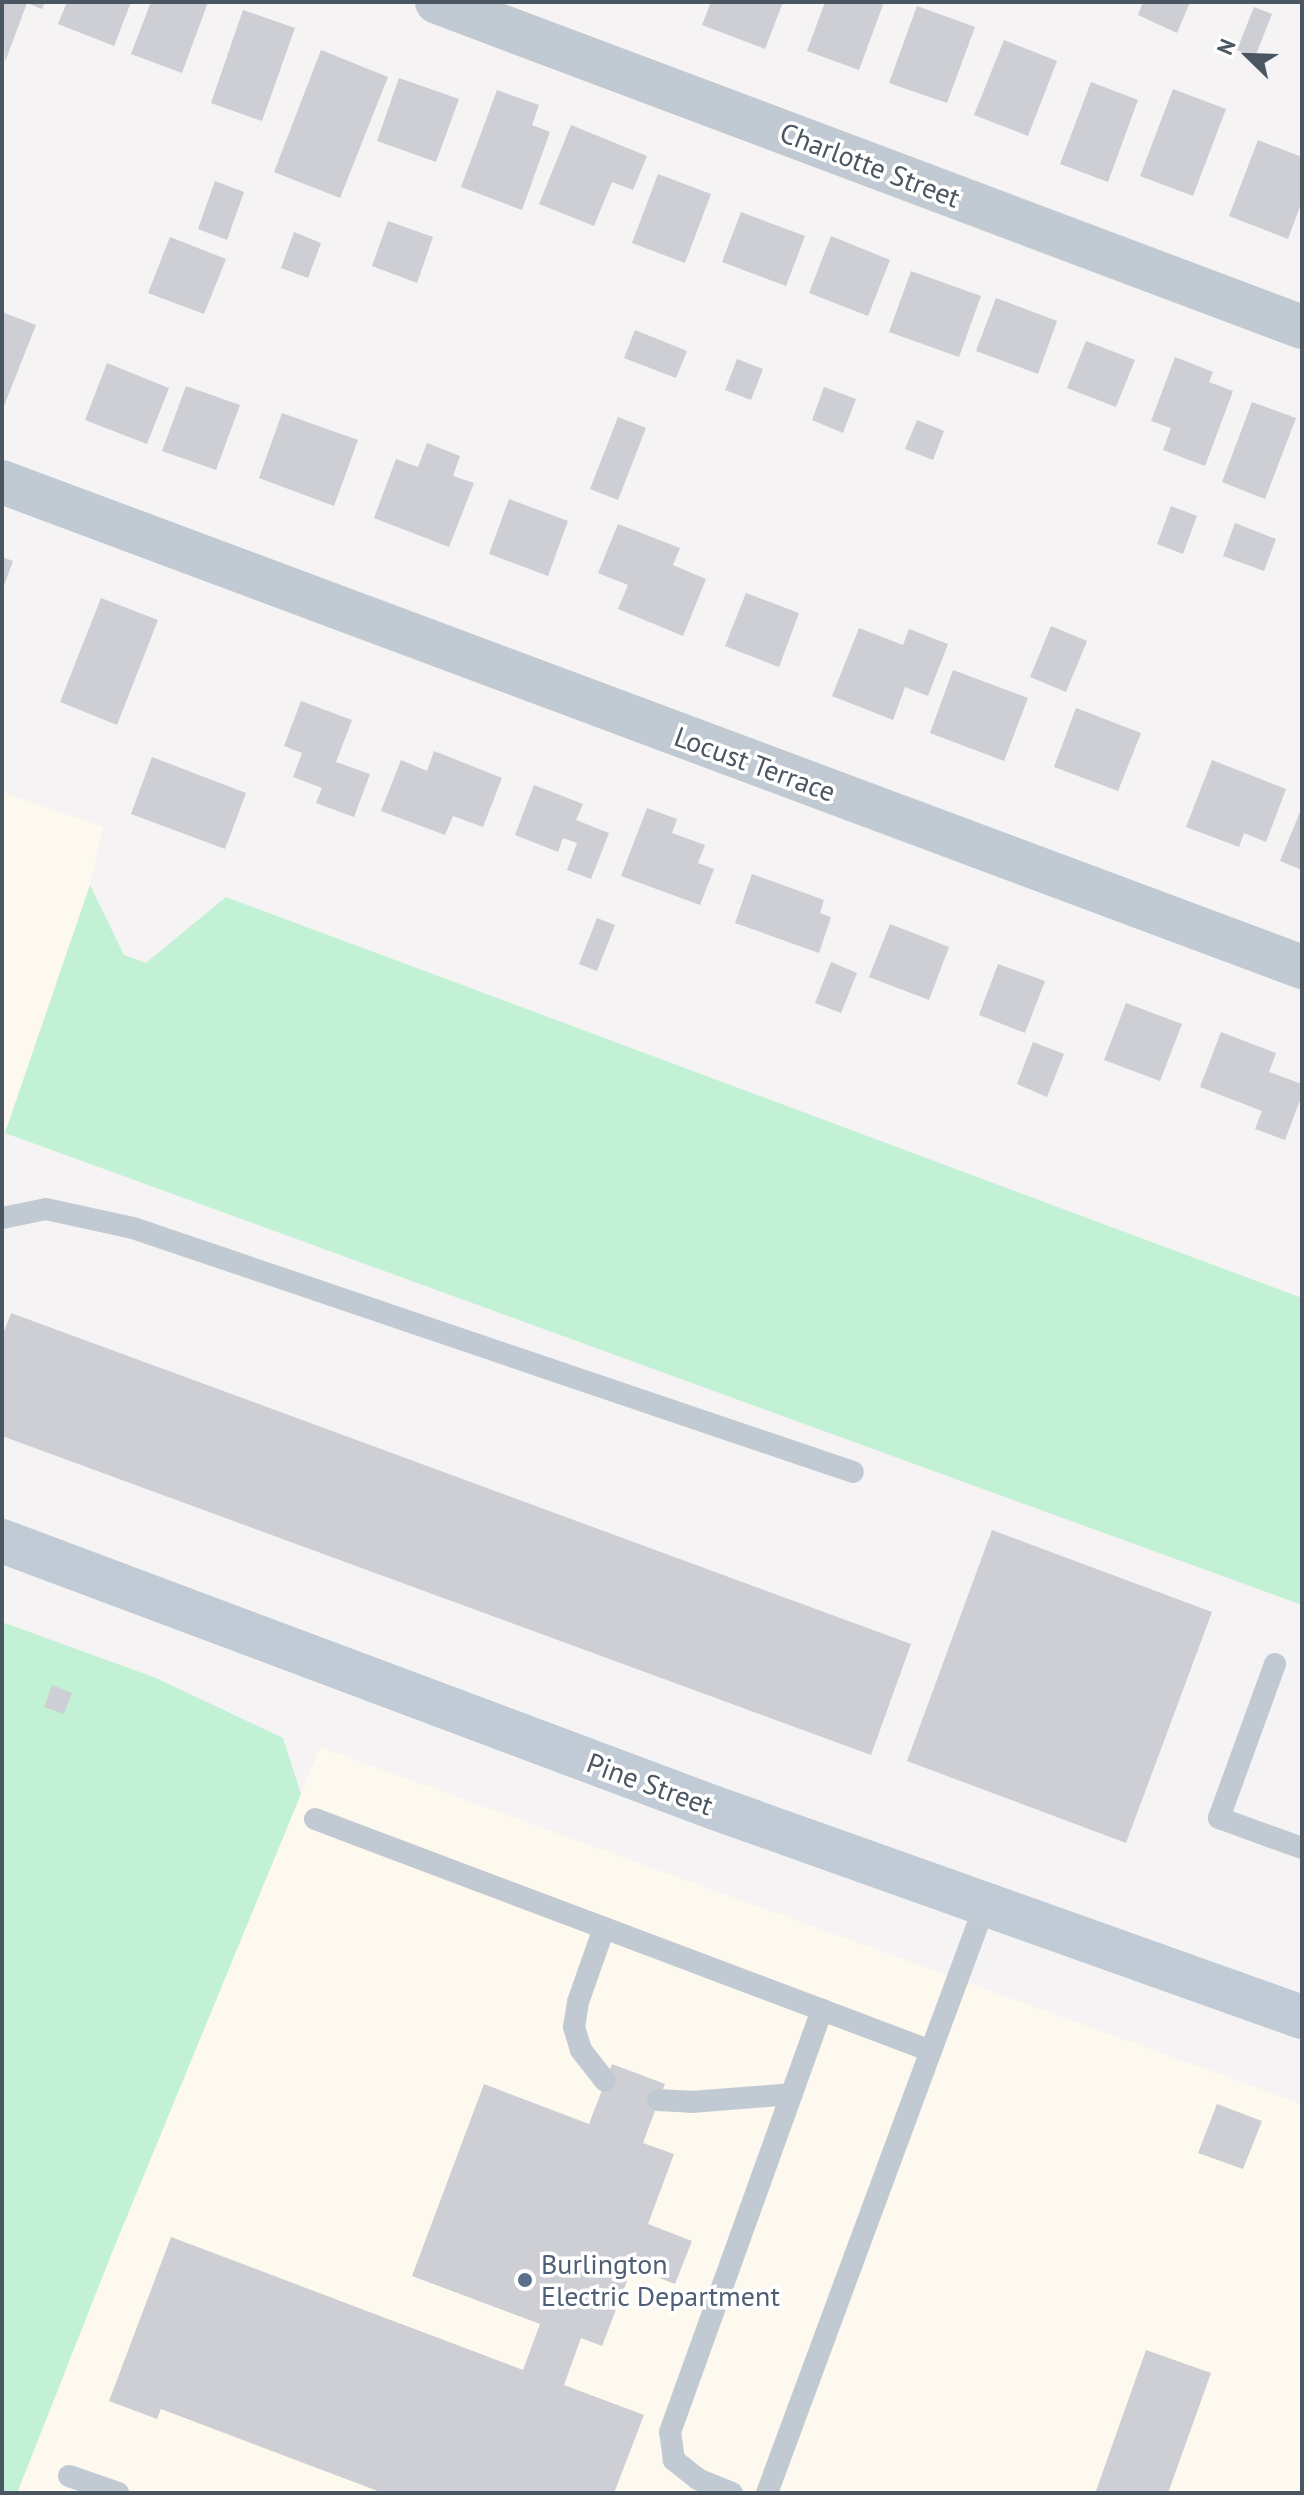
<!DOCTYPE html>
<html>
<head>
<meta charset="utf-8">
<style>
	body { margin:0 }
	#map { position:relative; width:1304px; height:2495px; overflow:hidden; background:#f5f3f3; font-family:"PT Sans",sans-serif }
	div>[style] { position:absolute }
	.commercial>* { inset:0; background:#fdf9ef }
	.green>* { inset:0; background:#c3f1d5 }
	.building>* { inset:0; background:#cdcfd5 }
	.service>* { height:22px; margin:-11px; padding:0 11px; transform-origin:11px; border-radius:11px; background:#c1cad2 }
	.minor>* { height:44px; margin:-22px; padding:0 22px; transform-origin:22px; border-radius:22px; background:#c1cad2 }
	.secondary>* { height:44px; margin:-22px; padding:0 22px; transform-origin:22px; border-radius:22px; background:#c1cbd6 }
	.dots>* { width:22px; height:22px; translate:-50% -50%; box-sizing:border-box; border:4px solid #fff; border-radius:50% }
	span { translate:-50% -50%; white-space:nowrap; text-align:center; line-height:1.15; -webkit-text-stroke:7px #fff; paint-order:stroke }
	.street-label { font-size:28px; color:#4a5661 }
	.service-label { font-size:28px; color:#4e5e75 }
	.left { translate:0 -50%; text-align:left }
	.frame { position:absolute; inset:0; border:4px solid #4a5661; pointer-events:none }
	.north { position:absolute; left:1208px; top:16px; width:80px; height:80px; -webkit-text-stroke:6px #fff; paint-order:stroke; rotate:293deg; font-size:22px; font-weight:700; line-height:32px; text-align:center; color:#4a5661 }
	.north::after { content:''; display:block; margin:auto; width:28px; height:36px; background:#4a5661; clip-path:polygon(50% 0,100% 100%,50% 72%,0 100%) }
</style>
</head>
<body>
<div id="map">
	<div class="commercial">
		<i style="clip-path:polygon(2px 792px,103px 827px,90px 885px,2px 1141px)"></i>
		<i style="clip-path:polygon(320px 1747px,1302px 2104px,1302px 2493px,18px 2493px,111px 2255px)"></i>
	</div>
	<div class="green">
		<i style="clip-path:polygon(90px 885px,124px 955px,146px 963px,226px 897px,1302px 1298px,1302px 1605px,5px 1133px)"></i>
		<i style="clip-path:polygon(2px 1622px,156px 1678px,283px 1738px,301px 1794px,111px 2255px,17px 2493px,2px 2493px)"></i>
	</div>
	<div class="building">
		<i style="clip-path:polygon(2px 2px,45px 2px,42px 9px,27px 3px,5px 62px)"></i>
		<i style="clip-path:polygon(67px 2px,131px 2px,114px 46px,58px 24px)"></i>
		<i style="clip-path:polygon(151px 2px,208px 2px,182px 73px,131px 54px)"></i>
		<i style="clip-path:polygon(711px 2px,783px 2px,765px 49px,702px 25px)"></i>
		<i style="clip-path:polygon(825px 2px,884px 2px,859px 70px,807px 51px)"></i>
		<i style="clip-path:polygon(1143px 2px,1190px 2px,1177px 33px,1138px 15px)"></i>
		<i style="clip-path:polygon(917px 6px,975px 27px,947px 103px,889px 83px)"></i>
		<i style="clip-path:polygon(1254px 7px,1272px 14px,1255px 57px,1237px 50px)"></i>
		<i style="clip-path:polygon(243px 10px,295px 28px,262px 121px,211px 103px)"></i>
		<i style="clip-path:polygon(1004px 40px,1057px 61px,1028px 136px,974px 115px)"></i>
		<i style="clip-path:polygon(321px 50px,388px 77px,340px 198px,274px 172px)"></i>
		<i style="clip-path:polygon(399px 78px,459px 99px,436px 162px,377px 141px)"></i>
		<i style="clip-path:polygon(1091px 82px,1138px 100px,1108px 182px,1060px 164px)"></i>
		<i style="clip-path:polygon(1173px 89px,1226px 109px,1193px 196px,1140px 176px)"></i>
		<i style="clip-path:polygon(497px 90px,539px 105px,532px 125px,550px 132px,522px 210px,461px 187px)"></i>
		<i style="clip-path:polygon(571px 125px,647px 156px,633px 190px,612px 182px,594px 226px,539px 204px)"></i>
		<i style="clip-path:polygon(1258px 140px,1302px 157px,1302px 201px,1288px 239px,1229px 216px)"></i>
		<i style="clip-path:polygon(658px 174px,711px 194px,685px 263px,632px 243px)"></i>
		<i style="clip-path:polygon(215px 181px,244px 192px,227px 240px,198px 229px)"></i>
		<i style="clip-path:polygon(741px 212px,805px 236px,786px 286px,722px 262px)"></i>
		<i style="clip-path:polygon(388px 221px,433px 237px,417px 283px,372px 266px)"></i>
		<i style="clip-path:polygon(294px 232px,321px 243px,308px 278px,281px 268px)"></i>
		<i style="clip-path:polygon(831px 236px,890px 260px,868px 316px,809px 293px)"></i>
		<i style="clip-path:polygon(170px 237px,226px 259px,204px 314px,148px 293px)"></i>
		<i style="clip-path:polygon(911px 271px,981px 296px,959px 357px,889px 332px)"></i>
		<i style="clip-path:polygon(996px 298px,1057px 321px,1038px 374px,976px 351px)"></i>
		<i style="clip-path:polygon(2px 312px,36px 325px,2px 411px)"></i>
		<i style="clip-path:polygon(635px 330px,687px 351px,676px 378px,624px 358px)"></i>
		<i style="clip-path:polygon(1086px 341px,1135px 360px,1116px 407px,1067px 388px)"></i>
		<i style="clip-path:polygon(1175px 357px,1213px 372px,1209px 382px,1233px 391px,1205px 466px,1163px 450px,1171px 428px,1151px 421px)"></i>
		<i style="clip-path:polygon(737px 359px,763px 369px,751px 400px,725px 390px)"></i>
		<i style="clip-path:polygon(107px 363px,169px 388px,147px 444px,85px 420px)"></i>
		<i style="clip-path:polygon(186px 386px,240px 405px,216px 470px,162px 451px)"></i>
		<i style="clip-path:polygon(824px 387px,856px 399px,843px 433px,812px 420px)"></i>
		<i style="clip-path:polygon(1252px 402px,1296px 418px,1265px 499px,1222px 482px)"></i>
		<i style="clip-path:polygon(282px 413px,358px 440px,334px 506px,259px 478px)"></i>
		<i style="clip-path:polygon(618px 417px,646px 428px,618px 500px,590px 489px)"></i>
		<i style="clip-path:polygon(917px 420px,944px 431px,933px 460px,905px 449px)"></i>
		<i style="clip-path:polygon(427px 443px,460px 456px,453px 476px,474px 483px,449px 547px,374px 518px,396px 459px,418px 467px)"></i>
		<i style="clip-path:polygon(509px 499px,568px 521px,548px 576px,489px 554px)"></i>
		<i style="clip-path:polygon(1171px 506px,1197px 516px,1183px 554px,1157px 544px)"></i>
		<i style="clip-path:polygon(1235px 523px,1276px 539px,1264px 571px,1223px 556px)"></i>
		<i style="clip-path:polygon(618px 524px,680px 548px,673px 565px,706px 579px,683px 636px,618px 609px,628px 585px,598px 573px)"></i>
		<i style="clip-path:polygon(2px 557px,13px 561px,2px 591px)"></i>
		<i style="clip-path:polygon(746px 593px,799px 613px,779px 667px,725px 646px)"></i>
		<i style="clip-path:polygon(101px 598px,158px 620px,117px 725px,60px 702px)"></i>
		<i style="clip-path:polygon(1051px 626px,1087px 641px,1066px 692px,1030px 677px)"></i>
		<i style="clip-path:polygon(859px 628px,903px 645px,909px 629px,948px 644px,928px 696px,905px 687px,893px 720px,832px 696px)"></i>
		<i style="clip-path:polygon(953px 670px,1028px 698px,1004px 761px,930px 733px)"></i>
		<i style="clip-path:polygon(301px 701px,352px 720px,336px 762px,370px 774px,354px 817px,316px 803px,322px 788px,293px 777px,302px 753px,284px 746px)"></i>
		<i style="clip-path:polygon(1076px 708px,1141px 733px,1118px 791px,1054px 767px)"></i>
		<i style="clip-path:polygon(434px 751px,502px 778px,483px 827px,453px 816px,445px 835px,381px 811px,401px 760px,427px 771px)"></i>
		<i style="clip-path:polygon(152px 757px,246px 793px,225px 849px,131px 814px)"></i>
		<i style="clip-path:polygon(1212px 760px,1286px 789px,1266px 842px,1244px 833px,1239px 847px,1186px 827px)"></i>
		<i style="clip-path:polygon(534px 785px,583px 804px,576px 820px,609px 833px,591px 879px,567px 870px,577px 843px,563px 838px,558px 852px,515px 835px)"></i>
		<i style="clip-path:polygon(1302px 807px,1302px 870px,1280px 861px)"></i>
		<i style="clip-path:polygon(647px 808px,677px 819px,672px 833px,705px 845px,698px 863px,714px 869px,700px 905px,621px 876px)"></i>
		<i style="clip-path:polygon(752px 874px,824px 900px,820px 913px,831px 917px,819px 953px,735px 923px)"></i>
		<i style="clip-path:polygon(597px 918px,615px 925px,597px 971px,579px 964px)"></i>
		<i style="clip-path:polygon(890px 924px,949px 947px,929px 1000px,869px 977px)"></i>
		<i style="clip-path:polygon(831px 962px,857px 973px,841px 1013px,815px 1003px)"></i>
		<i style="clip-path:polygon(998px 964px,1045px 981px,1025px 1033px,979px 1015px)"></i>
		<i style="clip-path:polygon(1126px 1003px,1182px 1024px,1160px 1081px,1104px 1060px)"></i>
		<i style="clip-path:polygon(1221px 1032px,1276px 1053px,1269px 1072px,1302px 1084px,1302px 1095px,1285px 1140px,1255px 1129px,1262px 1111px,1200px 1087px)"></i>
		<i style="clip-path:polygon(1033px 1042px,1064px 1054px,1047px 1097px,1017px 1084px)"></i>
		<i style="clip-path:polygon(11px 1313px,911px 1644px,871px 1755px,2px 1436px,2px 1337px)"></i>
		<i style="clip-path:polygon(992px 1530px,1212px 1612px,1126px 1843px,907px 1761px)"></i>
		<i style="clip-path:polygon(52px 1685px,72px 1693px,64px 1714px,44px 1707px)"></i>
		<i style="clip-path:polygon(612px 2064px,665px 2084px,643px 2143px,674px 2154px,648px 2224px,692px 2241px,675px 2284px,632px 2268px,602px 2346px,581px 2338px,564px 2385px,644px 2415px,614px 2493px,383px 2493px,161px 2409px,157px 2419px,109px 2401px,171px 2237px,523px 2370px,540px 2324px,412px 2276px,484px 2084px,589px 2124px)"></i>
		<i style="clip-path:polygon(1217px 2104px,1262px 2121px,1243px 2169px,1198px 2153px)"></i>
		<i style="clip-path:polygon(1146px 2350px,1211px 2373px,1168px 2493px,1101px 2493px,1096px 2491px)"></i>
	</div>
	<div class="service">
		<i style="left:2px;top:1218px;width:45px;rotate:-11.6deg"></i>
		<i style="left:46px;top:1209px;width:89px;rotate:12.3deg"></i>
		<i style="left:133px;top:1228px;width:760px;rotate:18.72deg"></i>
		<i style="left:1275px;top:1664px;width:164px;rotate:110deg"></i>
		<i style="left:1219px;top:1818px;width:88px;rotate:19.9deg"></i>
		<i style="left:315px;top:1819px;width:658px;rotate:20.64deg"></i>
		<i style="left:604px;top:1928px;width:78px;rotate:109.4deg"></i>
		<i style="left:578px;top:2002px;width:25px;rotate:99deg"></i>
		<i style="left:574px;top:2027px;width:24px;rotate:73deg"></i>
		<i style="left:581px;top:2050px;width:39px;rotate:52deg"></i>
		<i style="left:658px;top:2100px;width:33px;rotate:3deg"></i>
		<i style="left:691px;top:2102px;width:101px;rotate:-4.5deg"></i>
		<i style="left:69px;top:2476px;width:52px;rotate:19.1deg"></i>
		<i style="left:732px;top:2493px;width:37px;rotate:-158deg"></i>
		<i style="left:698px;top:2479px;width:31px;rotate:-142deg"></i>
		<i style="left:674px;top:2460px;width:28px;rotate:-98deg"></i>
		<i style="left:670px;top:2432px;width:449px;rotate:-70.2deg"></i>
		<i style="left:767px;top:2493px;width:627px;rotate:-69.66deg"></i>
	</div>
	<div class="minor">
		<i style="left:437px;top:2px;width:924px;rotate:20.59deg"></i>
		<i style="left:2px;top:482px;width:1388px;rotate:20.46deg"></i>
	</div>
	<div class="secondary">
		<i style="left:2px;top:1541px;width:761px;rotate:20.53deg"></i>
		<i style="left:715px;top:1808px;width:623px;rotate:19.6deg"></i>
	</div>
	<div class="dots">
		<i style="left:525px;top:2280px;background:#5c6f8a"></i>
	</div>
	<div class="street-label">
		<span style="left:870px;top:165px;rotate:21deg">Charlotte Street</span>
		<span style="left:755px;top:764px;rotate:20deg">Locust Terrace</span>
		<span style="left:650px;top:1784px;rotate:20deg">Pine Street</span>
	</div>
	<div class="service-label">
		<span class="left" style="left:541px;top:2280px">Burlington<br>Electric Department</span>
	</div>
	<div class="frame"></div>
	<div class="north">N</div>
</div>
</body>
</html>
